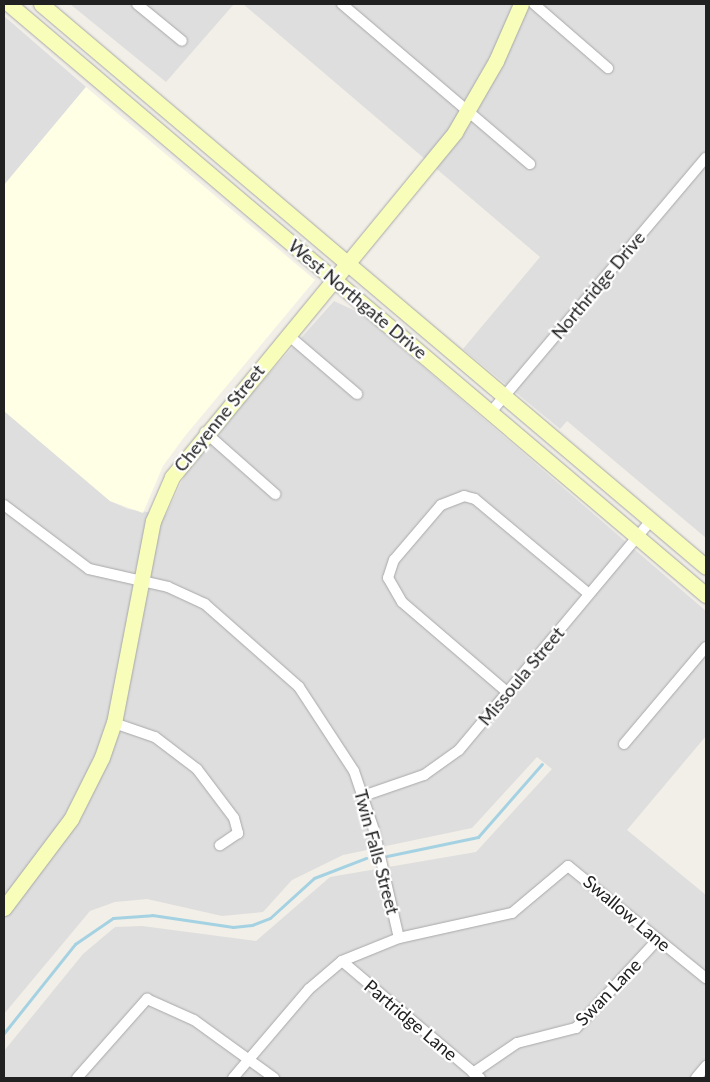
<!DOCTYPE html>
<html>
<head>
<meta charset="utf-8">
<style>
	body { margin:0 }
	#map { position:relative; width:710px; height:1082px; overflow:hidden; background:#f2efe8; font-family:Lato,sans-serif }
	div>[style] { position:absolute }
	.residential>* { inset:0; background:#dfdede }
	.education>* { inset:0; background:#feffe4 }
	.stream>* { height:3px; margin:-1.5px; padding:0 1.5px; transform-origin:1.5px; border-radius:1.5px; background:#a5d2e2 }
	.roads { filter:drop-shadow(0 0 1px #a8a8a8) drop-shadow(0 0 1px #a8a8a8) }
	.street>* { height:10px; margin:-5px; padding:0 5px; transform-origin:5px; border-radius:5px; background:#fff }
	.secondary>* { height:15px; margin:-7.5px; padding:0 7.5px; transform-origin:7.5px; border-radius:7.5px; background:#f8feba }
	span { translate:-50% -50%; white-space:nowrap; text-align:center; line-height:1.15; -webkit-text-stroke:4.5px #fff; paint-order:stroke }
	.street-label { font-size:18px; color:#212121 }
	.frame { position:absolute; inset:0; border:5px solid #212121; pointer-events:none }
</style>
</head>
<body>
<div id="map">
	<div class="residential">
		<i style="clip-path:polygon(70px 4px,234px 4px,166px 82px)"></i>
		<i style="clip-path:polygon(243px 4px,706px 4px,706px 538px,567px 421px,560px 429px,463px 349px,540px 257px)"></i>
		<i style="clip-path:polygon(4px 16px,86px 87px,4px 185px)"></i>
		<i style="clip-path:polygon(334px 301px,362px 314px,706px 611px,706px 736px,627px 830px,706px 895px,706px 1078px,4px 1078px,4px 1051px,83px 954px,115px 927px,142px 926px,256px 941px,330px 877px,476px 852px,552px 769px,537px 757px,472px 828px,343px 855px,292px 880px,263px 912px,222px 916px,147px 899px,115px 902px,90px 911px,4px 1014px,4px 411px,110px 501px,128px 509px,166px 515px,192px 460px)"></i>
	</div>
	<div class="education">
		<i style="clip-path:polygon(86px 87px,315px 280px,185px 436px,163px 466px,143px 513px,110px 501px,4px 411px,4px 185px)"></i>
	</div>
	<div class="stream">
		<i style="left:387px;top:856px;width:93px;rotate:-11.8deg"></i>
		<i style="left:478px;top:837px;width:97px;rotate:-48.8deg"></i>
		<i style="left:4px;top:1033px;width:114px;rotate:-51.4deg"></i>
		<i style="left:75px;top:944px;width:46px;rotate:-34.4deg"></i>
		<i style="left:113px;top:918px;width:39px;rotate:-4deg"></i>
		<i style="left:152px;top:915px;width:82px;rotate:8.4deg"></i>
		<i style="left:233px;top:927px;width:19px;rotate:-6deg"></i>
		<i style="left:252px;top:925px;width:19px;rotate:-21deg"></i>
		<i style="left:270px;top:918px;width:59px;rotate:-42.3deg"></i>
		<i style="left:314px;top:878px;width:56px;rotate:-21deg"></i>
	</div>
	<div class="roads">
		<div class="street">
			<i style="left:137px;top:4px;width:58px;rotate:39.4deg"></i>
			<i style="left:342px;top:4px;width:247px;rotate:40.4deg"></i>
			<i style="left:534px;top:4px;width:98px;rotate:40.9deg"></i>
			<i style="left:288px;top:335px;width:91px;rotate:40.5deg"></i>
			<i style="left:491px;top:412px;width:333px;rotate:-49.8deg"></i>
			<i style="left:205px;top:432px;width:94px;rotate:41.5deg"></i>
			<i style="left:4px;top:505px;width:106px;rotate:37deg"></i>
			<i style="left:89px;top:569px;width:81px;rotate:12.8deg"></i>
			<i style="left:168px;top:587px;width:41px;rotate:24.7deg"></i>
			<i style="left:205px;top:604px;width:125px;rotate:41.4deg"></i>
			<i style="left:299px;top:687px;width:100px;rotate:56.8deg"></i>
			<i style="left:354px;top:771px;width:62px;rotate:71.3deg"></i>
			<i style="left:374px;top:830px;width:111px;rotate:77deg"></i>
			<i style="left:507px;top:692px;width:138px;rotate:-139.4deg"></i>
			<i style="left:402px;top:602px;width:28px;rotate:-120deg"></i>
			<i style="left:388px;top:578px;width:19px;rotate:-72deg"></i>
			<i style="left:394px;top:560px;width:72px;rotate:-49.5deg"></i>
			<i style="left:441px;top:505px;width:25px;rotate:-21deg"></i>
			<i style="left:464px;top:496px;width:11px;rotate:15deg"></i>
			<i style="left:475px;top:499px;width:148px;rotate:39.8deg"></i>
			<i style="left:114px;top:723px;width:43px;rotate:18.9deg"></i>
			<i style="left:155px;top:737px;width:53px;rotate:37.3deg"></i>
			<i style="left:197px;top:769px;width:61px;rotate:52.9deg"></i>
			<i style="left:234px;top:818px;width:16px;rotate:75deg"></i>
			<i style="left:238px;top:833px;width:22px;rotate:146deg"></i>
			<i style="left:624px;top:744px;width:127px;rotate:-49.8deg"></i>
			<i style="left:363px;top:796px;width:65px;rotate:-19deg"></i>
			<i style="left:424px;top:775px;width:43px;rotate:-35.5deg"></i>
			<i style="left:459px;top:750px;width:300px;rotate:-50.1deg"></i>
			<i style="left:342px;top:961px;width:181px;rotate:40.3deg"></i>
			<i style="left:473px;top:1073px;width:53px;rotate:-34.3deg"></i>
			<i style="left:517px;top:1043px;width:61px;rotate:-14.3deg"></i>
			<i style="left:576px;top:1028px;width:121px;rotate:-47.3deg"></i>
			<i style="left:77px;top:1078px;width:106px;rotate:-48.5deg"></i>
			<i style="left:147px;top:999px;width:51px;rotate:24.1deg"></i>
			<i style="left:194px;top:1020px;width:99px;rotate:35.9deg"></i>
			<i style="left:233px;top:1078px;width:117px;rotate:-49.5deg"></i>
			<i style="left:309px;top:989px;width:43px;rotate:-40.3deg"></i>
			<i style="left:342px;top:961px;width:61px;rotate:-22deg"></i>
			<i style="left:399px;top:938px;width:116px;rotate:-12.5deg"></i>
			<i style="left:512px;top:913px;width:73px;rotate:-40deg"></i>
			<i style="left:568px;top:866px;width:178px;rotate:39.1deg"></i>
			<i style="left:696px;top:1078px;width:16px;rotate:-50deg"></i>
		</div>
		<div class="secondary">
			<i style="left:9px;top:4px;width:914px;rotate:40.3deg"></i>
			<i style="left:41px;top:4px;width:871px;rotate:40.25deg"></i>
			<i style="left:4px;top:908px;width:111px;rotate:-53deg"></i>
			<i style="left:71px;top:819px;width:69px;rotate:-63.4deg"></i>
			<i style="left:102px;top:757px;width:36px;rotate:-71deg"></i>
			<i style="left:114px;top:723px;width:206px;rotate:-79.1deg"></i>
			<i style="left:153px;top:521px;width:48px;rotate:-66.6deg"></i>
			<i style="left:172px;top:477px;width:446px;rotate:-50.6deg"></i>
			<i style="left:455px;top:132px;width:82px;rotate:-60deg"></i>
			<i style="left:496px;top:61px;width:62px;rotate:-66.3deg"></i>
		</div>
	</div>
	<div class="street-label">
		<span style="left:598px;top:285px;rotate:-50deg">Northridge Drive</span>
		<span style="left:358px;top:299px;rotate:40deg">West Northgate Drive</span>
		<span style="left:219px;top:418px;rotate:-51deg">Cheyenne Street</span>
		<span style="left:521px;top:676px;rotate:-50deg">Missoula Street</span>
		<span style="left:377px;top:852px;rotate:75deg">Twin Falls Street</span>
		<span style="left:627px;top:913px;rotate:40deg">Swallow Lane</span>
		<span style="left:608px;top:992px;rotate:-46deg">Swan Lane</span>
		<span style="left:411px;top:1020px;rotate:40deg">Partridge Lane</span>
	</div>
	<div class="frame"></div>
</div>
</body>
</html>
